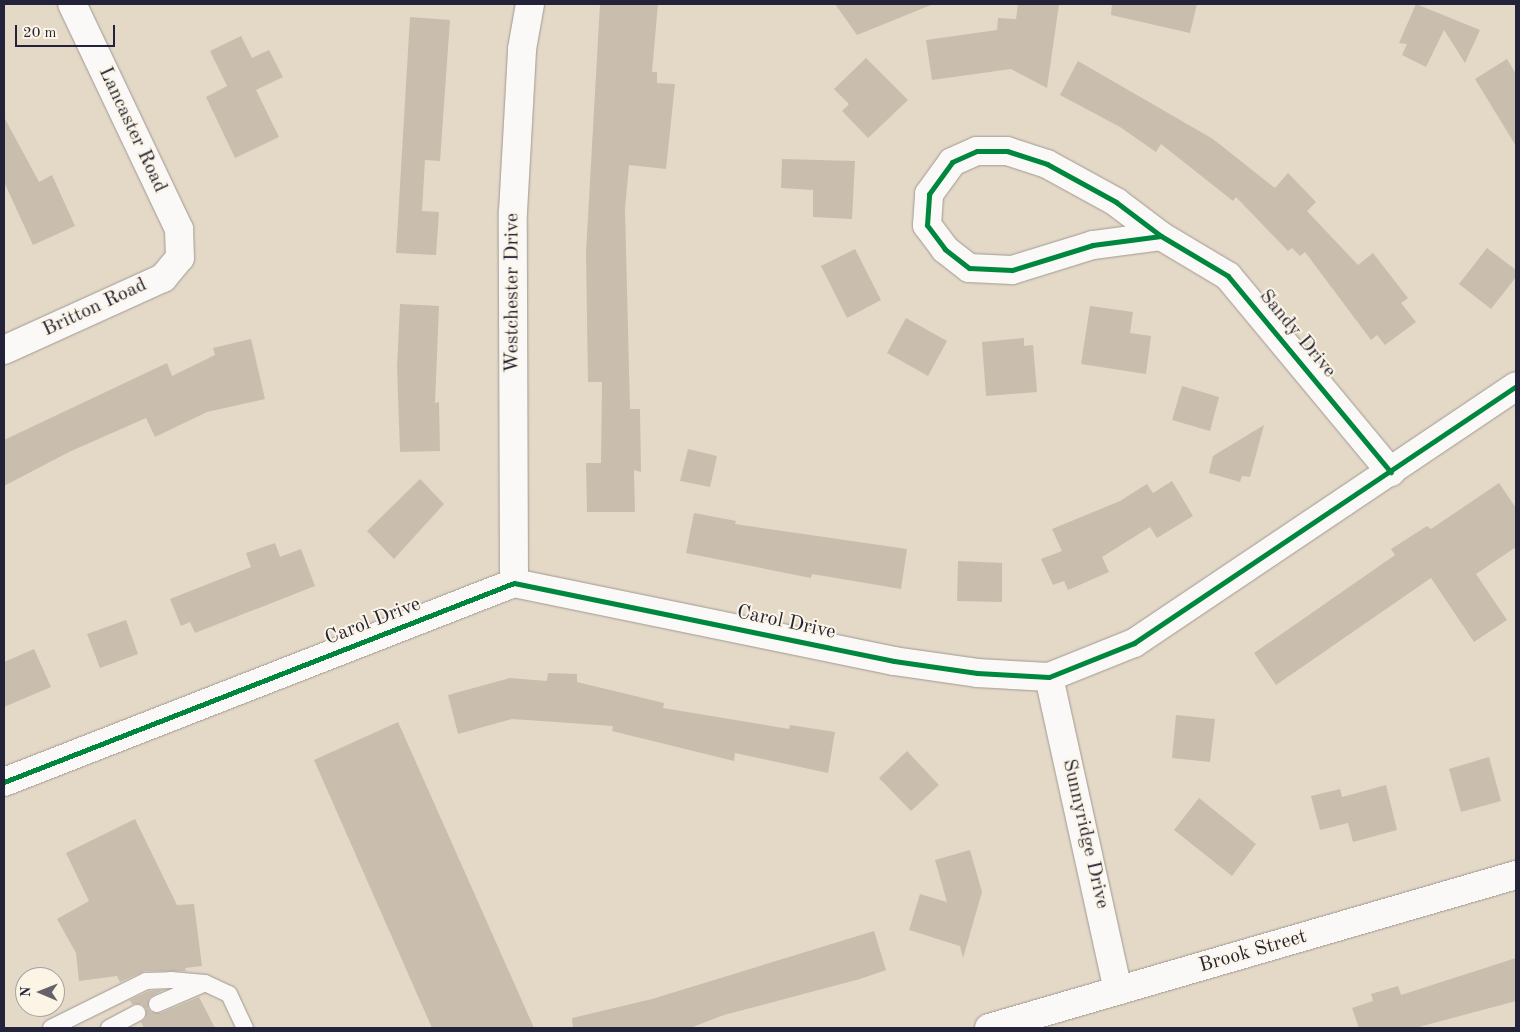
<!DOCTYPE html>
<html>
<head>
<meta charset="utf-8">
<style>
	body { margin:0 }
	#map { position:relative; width:1520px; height:1032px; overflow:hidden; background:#e4d9c7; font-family:"Old Standard TT",serif }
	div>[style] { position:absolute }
	.building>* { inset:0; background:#c9bdae }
	.roads { filter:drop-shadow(0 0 1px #a09992) drop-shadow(0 0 1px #a09992) }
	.lane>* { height:16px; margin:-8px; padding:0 8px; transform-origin:8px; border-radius:8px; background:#fbf9f7 }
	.street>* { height:28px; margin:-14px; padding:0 14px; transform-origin:14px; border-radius:14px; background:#fbf9f7 }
	.secondary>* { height:28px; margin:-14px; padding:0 14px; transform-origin:14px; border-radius:14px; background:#fbf9f7 }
	.cycleway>* { height:5px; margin:-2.5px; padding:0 2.5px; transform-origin:2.5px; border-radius:2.5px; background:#00873e }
	span { translate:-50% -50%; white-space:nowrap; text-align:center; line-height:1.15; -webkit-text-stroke:4px #fcf5e5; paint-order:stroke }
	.street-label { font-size:20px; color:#22223b }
	.frame { position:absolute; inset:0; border:5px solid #22223b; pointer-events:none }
	.north { position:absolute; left:15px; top:967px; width:50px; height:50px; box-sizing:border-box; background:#fcf5e5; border:1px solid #a5a1a1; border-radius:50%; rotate:271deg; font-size:14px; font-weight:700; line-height:20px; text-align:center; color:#22223b }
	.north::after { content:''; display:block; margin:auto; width:18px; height:22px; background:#66626c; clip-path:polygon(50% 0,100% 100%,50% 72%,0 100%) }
	.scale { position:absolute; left:15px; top:25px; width:100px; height:22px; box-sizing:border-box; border:2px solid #22223b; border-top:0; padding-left:6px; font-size:15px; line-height:18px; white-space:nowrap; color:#22223b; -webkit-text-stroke:4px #fcf5e5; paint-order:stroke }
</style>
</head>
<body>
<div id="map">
	<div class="building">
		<i style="clip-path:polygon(600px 4px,658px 4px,652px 72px,657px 72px,657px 83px,675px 84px,666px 169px,629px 165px,625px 209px,630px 409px,640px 409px,641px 472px,634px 470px,635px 512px,587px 512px,586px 463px,601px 463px,602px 382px,588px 382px,586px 252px)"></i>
		<i style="clip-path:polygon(835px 4px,931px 4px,931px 5px,857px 35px)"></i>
		<i style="clip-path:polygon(1018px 4px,1059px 4px,1047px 88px,1011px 69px,932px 80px,926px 40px,997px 30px,998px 18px,1016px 19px)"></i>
		<i style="clip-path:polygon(1112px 4px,1197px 4px,1190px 33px,1111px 15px)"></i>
		<i style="clip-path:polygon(1416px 4px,1480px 30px,1465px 63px,1444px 30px,1426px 67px,1402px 55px,1407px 44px,1399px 43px)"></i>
		<i style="clip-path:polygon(410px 17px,450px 20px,440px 161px,425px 160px,422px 211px,439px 212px,436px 255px,396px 253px)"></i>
		<i style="clip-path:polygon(241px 36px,252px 58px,269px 50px,283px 77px,256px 90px,279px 137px,235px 158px,206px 97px,227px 86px,210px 51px)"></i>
		<i style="clip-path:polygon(866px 58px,908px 100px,868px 138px,842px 111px,849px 104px,834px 89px)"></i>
		<i style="clip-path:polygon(1507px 59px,1516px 74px,1516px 146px,1475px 79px)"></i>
		<i style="clip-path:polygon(1078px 61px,1213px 139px,1275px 188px,1288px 173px,1316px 202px,1307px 211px,1358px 265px,1373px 253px,1408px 298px,1401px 303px,1416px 322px,1385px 345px,1377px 335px,1371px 340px,1305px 252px,1300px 256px,1292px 248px,1288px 251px,1236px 197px,1233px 201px,1161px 144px,1156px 152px,1120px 127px,1060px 95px)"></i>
		<i style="clip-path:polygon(4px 117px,39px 182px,52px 175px,75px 226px,33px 245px,4px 182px)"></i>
		<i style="clip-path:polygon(782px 159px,855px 161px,852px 219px,813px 217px,813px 190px,781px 188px)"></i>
		<i style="clip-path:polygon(1487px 248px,1516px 270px,1516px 277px,1491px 309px,1459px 284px)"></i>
		<i style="clip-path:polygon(855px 249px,881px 300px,847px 318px,821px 266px)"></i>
		<i style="clip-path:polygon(400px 304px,439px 306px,435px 403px,439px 402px,440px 451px,400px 452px,397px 367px)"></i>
		<i style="clip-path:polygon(1090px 306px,1133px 312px,1130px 333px,1151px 336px,1146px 374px,1081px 364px)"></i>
		<i style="clip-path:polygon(906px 318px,947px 341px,928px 376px,887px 353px)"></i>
		<i style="clip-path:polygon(1024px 338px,1024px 346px,1033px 345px,1037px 392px,986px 396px,982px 342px)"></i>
		<i style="clip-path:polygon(251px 339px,265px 399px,207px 412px,155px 437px,146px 418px,69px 452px,4px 486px,4px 440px,167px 363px,172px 376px,215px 355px,213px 348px)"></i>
		<i style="clip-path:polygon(1182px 386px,1219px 397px,1210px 431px,1172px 420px)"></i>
		<i style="clip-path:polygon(1264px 425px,1250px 477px,1242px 476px,1240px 482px,1209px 473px,1213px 456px)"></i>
		<i style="clip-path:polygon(688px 449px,717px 456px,710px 487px,680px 481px)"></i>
		<i style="clip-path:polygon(420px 479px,444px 504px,394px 559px,367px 531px)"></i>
		<i style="clip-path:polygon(1172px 481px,1193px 516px,1157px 538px,1150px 527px,1102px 557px,1109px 572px,1068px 590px,1064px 581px,1053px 585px,1041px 559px,1062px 551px,1052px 529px,1120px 501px,1147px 484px,1153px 493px)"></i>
		<i style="clip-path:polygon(1499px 483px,1516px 508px,1516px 547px,1476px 574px,1507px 620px,1474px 642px,1431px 578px,1276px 685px,1254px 653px,1395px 555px,1391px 549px,1427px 526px,1431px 529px)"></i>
		<i style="clip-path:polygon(694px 513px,736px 521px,735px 524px,907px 549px,901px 589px,812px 574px,811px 578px,686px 553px)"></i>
		<i style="clip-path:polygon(275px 543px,280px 557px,301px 549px,315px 586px,195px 633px,190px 622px,181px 626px,170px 599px,251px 567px,246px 553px)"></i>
		<i style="clip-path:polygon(958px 561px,1002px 563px,1002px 602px,957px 601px)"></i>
		<i style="clip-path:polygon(126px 620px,138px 654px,100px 668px,87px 634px)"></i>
		<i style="clip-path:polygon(34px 649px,51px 687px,4px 707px,4px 662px)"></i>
		<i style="clip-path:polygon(548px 673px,577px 674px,577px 682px,664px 703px,663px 708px,789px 729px,790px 725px,835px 732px,828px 773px,735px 753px,734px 761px,612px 731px,613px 726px,512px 719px,458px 734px,448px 695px,510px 678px,547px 681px)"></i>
		<i style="clip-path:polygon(1176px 715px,1215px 719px,1210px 762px,1172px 758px)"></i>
		<i style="clip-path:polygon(398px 722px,483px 913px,534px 1028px,432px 1028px,314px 760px)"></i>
		<i style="clip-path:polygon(907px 751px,939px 785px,911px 811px,879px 778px)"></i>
		<i style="clip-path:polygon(1489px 757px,1501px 801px,1461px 812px,1449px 769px)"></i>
		<i style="clip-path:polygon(1386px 785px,1397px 830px,1353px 842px,1348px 823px,1320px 830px,1311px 796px,1340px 789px,1342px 797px)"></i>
		<i style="clip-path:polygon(1199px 798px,1256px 844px,1232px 876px,1174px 830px)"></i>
		<i style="clip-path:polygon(135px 819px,177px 905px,194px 904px,202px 966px,185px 968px,186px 971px,145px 971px,120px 982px,117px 976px,79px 981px,76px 953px,57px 919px,89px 901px,66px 853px)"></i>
		<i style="clip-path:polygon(970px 850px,982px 892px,963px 958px,960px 946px,909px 930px,920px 894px,947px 902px,935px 860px)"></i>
		<i style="clip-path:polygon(874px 931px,886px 970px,860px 979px,724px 1015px,690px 1028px,573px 1028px,572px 1018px,652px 999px)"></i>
		<i style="clip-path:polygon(1516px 958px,1516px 1001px,1415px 1028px,1359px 1028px,1352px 1008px,1373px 1001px,1371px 994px,1398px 986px,1401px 995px)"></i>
		<i style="clip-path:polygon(163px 990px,149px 998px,148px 1008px,151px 1012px,161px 1013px,199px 997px,215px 1028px,144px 1028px,141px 1022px,146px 1018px,146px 1009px,142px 1004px,132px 1004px,130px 1000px,149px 991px)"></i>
	</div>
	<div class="roads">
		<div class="lane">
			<i style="left:157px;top:1004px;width:50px;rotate:-23.5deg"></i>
			<i style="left:51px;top:1028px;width:106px;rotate:-26.3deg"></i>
			<i style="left:146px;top:981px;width:25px;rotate:-2deg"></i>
			<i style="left:171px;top:980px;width:34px;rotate:5deg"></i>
			<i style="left:205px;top:983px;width:26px;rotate:25deg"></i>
			<i style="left:229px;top:994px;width:38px;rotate:65deg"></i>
			<i style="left:109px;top:1028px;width:32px;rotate:-28deg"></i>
		</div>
		<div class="street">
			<i style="left:1161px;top:236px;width:69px;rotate:172.5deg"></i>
			<i style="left:1093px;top:245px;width:85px;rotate:162.8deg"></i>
			<i style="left:1012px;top:270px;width:43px;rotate:-177.3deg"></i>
			<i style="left:969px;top:268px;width:31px;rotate:-142deg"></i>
			<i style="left:945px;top:249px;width:30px;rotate:-127deg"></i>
			<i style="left:927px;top:225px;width:31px;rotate:-86deg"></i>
			<i style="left:929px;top:194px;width:39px;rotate:-54deg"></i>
			<i style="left:952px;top:162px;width:27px;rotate:-24deg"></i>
			<i style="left:977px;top:151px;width:30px"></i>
			<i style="left:1007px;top:151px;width:42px;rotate:18deg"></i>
			<i style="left:1047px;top:164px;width:79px;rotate:28.8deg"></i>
			<i style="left:1116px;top:202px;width:56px;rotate:37.1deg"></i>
			<i style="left:1161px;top:236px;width:78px;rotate:30.8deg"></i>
			<i style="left:1228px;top:276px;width:255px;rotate:50.3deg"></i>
			<i style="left:4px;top:350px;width:175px;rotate:-24.4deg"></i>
			<i style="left:163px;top:278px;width:26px;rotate:-50deg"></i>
			<i style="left:180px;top:258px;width:29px;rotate:-92deg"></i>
			<i style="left:179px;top:229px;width:249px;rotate:-115.4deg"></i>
			<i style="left:514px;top:583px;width:371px;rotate:-90.2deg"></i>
			<i style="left:513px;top:212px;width:163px;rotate:-86.8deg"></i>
			<i style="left:522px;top:49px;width:46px;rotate:-79.9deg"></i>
			<i style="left:1049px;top:677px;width:321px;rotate:77.6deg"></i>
			<i style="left:4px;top:782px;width:547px;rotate:-21.32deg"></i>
			<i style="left:514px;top:583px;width:388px;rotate:11.6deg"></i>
			<i style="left:894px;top:661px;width:84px;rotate:8.2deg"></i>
			<i style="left:977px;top:673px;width:72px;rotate:3.2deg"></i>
			<i style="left:1049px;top:677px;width:92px;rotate:-21.8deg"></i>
			<i style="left:1134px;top:643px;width:460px;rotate:-33.9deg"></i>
		</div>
		<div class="secondary">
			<i style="left:989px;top:1028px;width:549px;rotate:-16.19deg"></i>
		</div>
	</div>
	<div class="cycleway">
		<i style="left:1161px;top:236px;width:69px;rotate:172.5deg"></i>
		<i style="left:1093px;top:245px;width:85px;rotate:162.8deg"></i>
		<i style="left:1012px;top:270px;width:43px;rotate:-177.3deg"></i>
		<i style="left:969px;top:268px;width:31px;rotate:-142deg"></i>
		<i style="left:945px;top:249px;width:30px;rotate:-127deg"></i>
		<i style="left:927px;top:225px;width:31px;rotate:-86deg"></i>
		<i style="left:929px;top:194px;width:39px;rotate:-54deg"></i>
		<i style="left:952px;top:162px;width:27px;rotate:-24deg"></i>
		<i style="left:977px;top:151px;width:30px"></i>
		<i style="left:1007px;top:151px;width:42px;rotate:18deg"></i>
		<i style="left:1047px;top:164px;width:79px;rotate:28.8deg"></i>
		<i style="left:1116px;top:202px;width:56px;rotate:37.1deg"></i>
		<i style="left:1161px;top:236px;width:78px;rotate:30.8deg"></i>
		<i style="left:1228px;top:276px;width:255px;rotate:50.3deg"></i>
		<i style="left:4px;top:782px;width:547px;rotate:-21.32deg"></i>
		<i style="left:514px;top:583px;width:388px;rotate:11.6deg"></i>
		<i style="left:894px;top:661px;width:84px;rotate:8.2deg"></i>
		<i style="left:977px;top:673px;width:72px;rotate:3.2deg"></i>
		<i style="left:1049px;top:677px;width:92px;rotate:-21.8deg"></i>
		<i style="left:1134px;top:643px;width:460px;rotate:-33.9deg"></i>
	</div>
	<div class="street-label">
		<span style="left:132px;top:130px;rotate:65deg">Lancaster Road</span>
		<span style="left:513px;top:293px;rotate:-90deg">Westchester Drive</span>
		<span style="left:95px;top:308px;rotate:-25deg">Britton Road</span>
		<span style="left:1297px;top:334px;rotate:50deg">Sandy Drive</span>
		<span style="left:373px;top:622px;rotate:-21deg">Carol Drive</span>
		<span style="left:786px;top:623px;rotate:12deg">Carol Drive</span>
		<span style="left:1085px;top:834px;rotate:77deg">Sunnyridge Drive</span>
		<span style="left:1253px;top:952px;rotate:-16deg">Brook Street</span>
	</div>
	<div class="frame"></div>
	<div class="north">N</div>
	<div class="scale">20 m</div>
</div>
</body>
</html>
